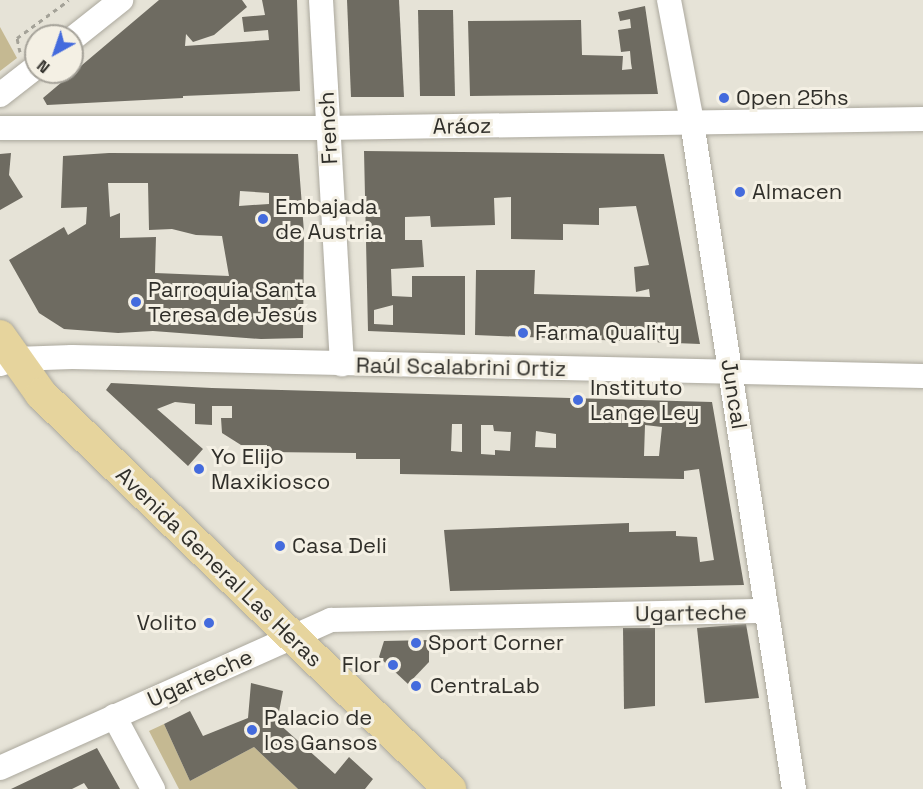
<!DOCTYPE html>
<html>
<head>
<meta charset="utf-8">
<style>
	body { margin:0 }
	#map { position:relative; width:923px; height:789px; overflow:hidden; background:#e6e3d7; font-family:"Space Grotesk",sans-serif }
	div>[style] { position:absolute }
	.green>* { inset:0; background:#c5b992 }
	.building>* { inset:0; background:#6e6b61 }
	.path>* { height:3px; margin-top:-1.5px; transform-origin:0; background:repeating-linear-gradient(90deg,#a4a298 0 4.5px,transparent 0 9px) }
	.roads { filter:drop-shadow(0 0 2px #aba89d) drop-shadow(0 0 2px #aba89d) }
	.minor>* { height:24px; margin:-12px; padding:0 12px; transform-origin:12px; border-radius:12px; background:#fff }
	.major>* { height:32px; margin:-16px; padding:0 16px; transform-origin:16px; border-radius:16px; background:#e6d49d }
	.dots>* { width:16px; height:16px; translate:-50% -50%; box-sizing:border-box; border:3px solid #f4f0e4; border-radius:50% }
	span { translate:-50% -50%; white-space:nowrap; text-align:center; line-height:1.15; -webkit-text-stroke:6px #f4f0e4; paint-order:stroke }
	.poi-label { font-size:22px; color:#302f2a }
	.left { translate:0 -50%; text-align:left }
	.right { translate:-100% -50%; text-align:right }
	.street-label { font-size:22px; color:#302f2a }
	.north { position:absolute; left:24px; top:24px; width:60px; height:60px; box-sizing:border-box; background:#f4f0e4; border:2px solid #a6a39a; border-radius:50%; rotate:220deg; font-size:16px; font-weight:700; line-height:24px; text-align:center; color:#302f2a }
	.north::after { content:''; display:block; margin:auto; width:21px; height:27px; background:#446bdd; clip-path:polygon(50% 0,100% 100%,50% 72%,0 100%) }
</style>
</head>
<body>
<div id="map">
	<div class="green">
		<i style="clip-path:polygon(0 27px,17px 58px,0 71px)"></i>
		<i style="clip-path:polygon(164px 724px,190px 781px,254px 747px,298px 789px,179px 789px,149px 731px)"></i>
	</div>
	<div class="building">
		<i style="clip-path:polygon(159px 0,242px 0,247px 7px,214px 35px,193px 42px,186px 34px,185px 46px,269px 40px,268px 30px,244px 32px,242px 17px,265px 15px,262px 0,297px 0,300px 91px,183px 96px,183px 98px,47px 105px,43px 98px)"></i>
		<i style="clip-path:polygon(347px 0,399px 0,404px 97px,351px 97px)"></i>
		<i style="clip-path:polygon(645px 6px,658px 94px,470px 96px,468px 21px,581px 20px,582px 55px,623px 56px,622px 70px,632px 69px,631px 63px,630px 51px,621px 52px,618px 30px,631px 28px,630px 19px,620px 21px,618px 12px)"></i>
		<i style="clip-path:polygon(418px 10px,453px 10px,455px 96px,420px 96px)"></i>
		<i style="clip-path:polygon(evenodd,364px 151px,664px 154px,700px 344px,475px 335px,476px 270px,535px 270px,534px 294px,650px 297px,649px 289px,636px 292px,634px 267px,649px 265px,636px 206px,599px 208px,599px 225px,563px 224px,563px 240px,511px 239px,511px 197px,494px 198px,495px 225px,431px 227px,430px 216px,405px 217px,405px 240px,422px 240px,424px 267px,391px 269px,392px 296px,412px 297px,412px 276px,465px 276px,465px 335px,368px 331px,364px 151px,393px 305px,393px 325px,374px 324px,374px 310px,393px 305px)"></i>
		<i style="clip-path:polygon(11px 153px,9px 175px,23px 197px,0 210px,0 154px)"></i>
		<i style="clip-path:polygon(evenodd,109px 153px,298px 154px,304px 232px,303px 338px,261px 339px,153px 331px,118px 333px,64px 329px,39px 313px,9px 260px,64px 227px,68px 235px,86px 224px,87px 207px,61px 208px,63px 156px,109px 153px,108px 183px,148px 183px,149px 230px,172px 229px,196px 235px,222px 236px,229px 276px,155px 273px,156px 237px,120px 238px,120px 213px,110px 217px,108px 183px,109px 153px,240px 191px,269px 193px,269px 204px,239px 206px,240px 191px)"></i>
		<i style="clip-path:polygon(evenodd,111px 383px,212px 388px,712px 402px,744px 585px,450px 591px,444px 530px,629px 523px,629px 532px,676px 531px,676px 536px,697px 537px,700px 562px,714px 560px,699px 469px,684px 471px,684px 479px,400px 474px,400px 459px,356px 459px,356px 453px,267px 452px,267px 445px,241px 445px,222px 433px,221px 418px,232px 418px,232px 406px,212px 406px,212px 425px,195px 424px,195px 404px,175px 402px,157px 409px,203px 449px,188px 466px,106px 390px,111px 383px,452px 424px,462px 424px,462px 452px,451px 451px,452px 424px,111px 383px,481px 425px,493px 425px,494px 431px,511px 432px,510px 451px,495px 450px,495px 455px,481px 454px,481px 425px,111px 383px,645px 425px,662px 427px,659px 456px,644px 456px,645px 425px,111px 383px,536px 431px,556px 434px,556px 448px,535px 447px,536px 431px)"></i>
		<i style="clip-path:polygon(746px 624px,759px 698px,705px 703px,697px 628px)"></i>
		<i style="clip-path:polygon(623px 628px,655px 628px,655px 706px,624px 709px)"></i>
		<i style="clip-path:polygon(429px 640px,429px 662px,408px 684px,379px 657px,384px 641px)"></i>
		<i style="clip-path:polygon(251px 683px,283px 691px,277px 722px,335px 774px,349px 757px,373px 779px,365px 789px,298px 789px,254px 747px,190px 781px,164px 724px,190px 711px,203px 736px,248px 718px)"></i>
		<i style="clip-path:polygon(97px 748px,120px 789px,88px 789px,84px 783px,72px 789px,11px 789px)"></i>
	</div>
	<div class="path">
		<i style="left:20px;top:52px;width:14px;rotate:-102deg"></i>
		<i style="left:17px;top:38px;width:64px;rotate:-36.2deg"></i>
	</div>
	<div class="roads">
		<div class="minor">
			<i style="left:321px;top:0;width:365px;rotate:86.7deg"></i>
			<i style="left:669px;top:0;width:124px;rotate:79.3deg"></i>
			<i style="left:692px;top:122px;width:675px;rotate:81.31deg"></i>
			<i style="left:72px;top:39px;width:63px;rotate:-38.5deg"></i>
			<i style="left:0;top:95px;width:46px;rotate:-37.9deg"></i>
			<i style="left:0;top:128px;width:327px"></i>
			<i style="left:327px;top:128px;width:596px;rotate:-0.87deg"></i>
			<i style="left:0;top:364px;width:16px;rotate:-18deg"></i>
			<i style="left:15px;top:359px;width:57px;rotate:-2deg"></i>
			<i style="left:72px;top:357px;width:851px;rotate:1.28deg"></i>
			<i style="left:114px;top:716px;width:83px;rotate:61.9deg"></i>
			<i style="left:0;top:768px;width:363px;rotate:-24.1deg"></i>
			<i style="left:331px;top:620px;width:436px;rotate:-1.2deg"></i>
		</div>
		<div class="major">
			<i style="left:0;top:336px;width:71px;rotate:54.7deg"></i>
			<i style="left:41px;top:394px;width:569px;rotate:44deg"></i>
		</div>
	</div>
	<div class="dots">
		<i style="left:724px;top:98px;background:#446bdd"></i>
		<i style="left:740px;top:192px;background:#446bdd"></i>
		<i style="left:263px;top:219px;background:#446bdd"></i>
		<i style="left:136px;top:302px;background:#446bdd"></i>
		<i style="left:523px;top:333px;background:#446bdd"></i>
		<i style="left:578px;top:400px;background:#446bdd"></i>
		<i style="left:199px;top:469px;background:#446bdd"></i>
		<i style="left:280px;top:546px;background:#446bdd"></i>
		<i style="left:209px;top:623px;background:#446bdd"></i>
		<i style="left:416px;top:643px;background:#446bdd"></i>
		<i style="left:393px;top:665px;background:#446bdd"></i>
		<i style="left:416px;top:686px;background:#446bdd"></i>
		<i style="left:252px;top:730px;background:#446bdd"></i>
	</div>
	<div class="poi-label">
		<span class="left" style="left:736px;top:98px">Open 25hs</span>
		<span class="left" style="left:752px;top:192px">Almacen</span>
		<span class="left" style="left:275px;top:219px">Embajada<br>de Austria</span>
		<span class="left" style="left:148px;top:302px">Parroquia Santa<br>Teresa de Jesús</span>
		<span class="left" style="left:535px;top:333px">Farma Quality</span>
		<span class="left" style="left:590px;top:400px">Instituto<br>Lange Ley</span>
		<span class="left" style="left:211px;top:469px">Yo Elijo<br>Maxikiosco</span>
		<span class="left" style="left:292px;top:546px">Casa Deli</span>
		<span class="right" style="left:197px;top:623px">Volito</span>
		<span class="left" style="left:428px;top:643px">Sport Corner</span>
		<span class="right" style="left:381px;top:665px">Flor</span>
		<span class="left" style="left:430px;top:686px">CentraLab</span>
		<span class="left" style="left:264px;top:730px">Palacio de<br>los Gansos</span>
	</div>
	<div class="street-label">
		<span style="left:462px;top:126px;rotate:-1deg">Aráoz</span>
		<span style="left:328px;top:128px;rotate:-93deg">French</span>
		<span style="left:461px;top:367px;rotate:1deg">Raúl Scalabrini Ortiz</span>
		<span style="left:734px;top:394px;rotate:81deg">Juncal</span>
		<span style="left:219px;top:567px;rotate:44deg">Avenida General Las Heras</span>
		<span style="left:691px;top:613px;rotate:-1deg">Ugarteche</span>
		<span style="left:200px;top:678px;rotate:-24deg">Ugarteche</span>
	</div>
	<div class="north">N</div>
</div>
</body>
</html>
